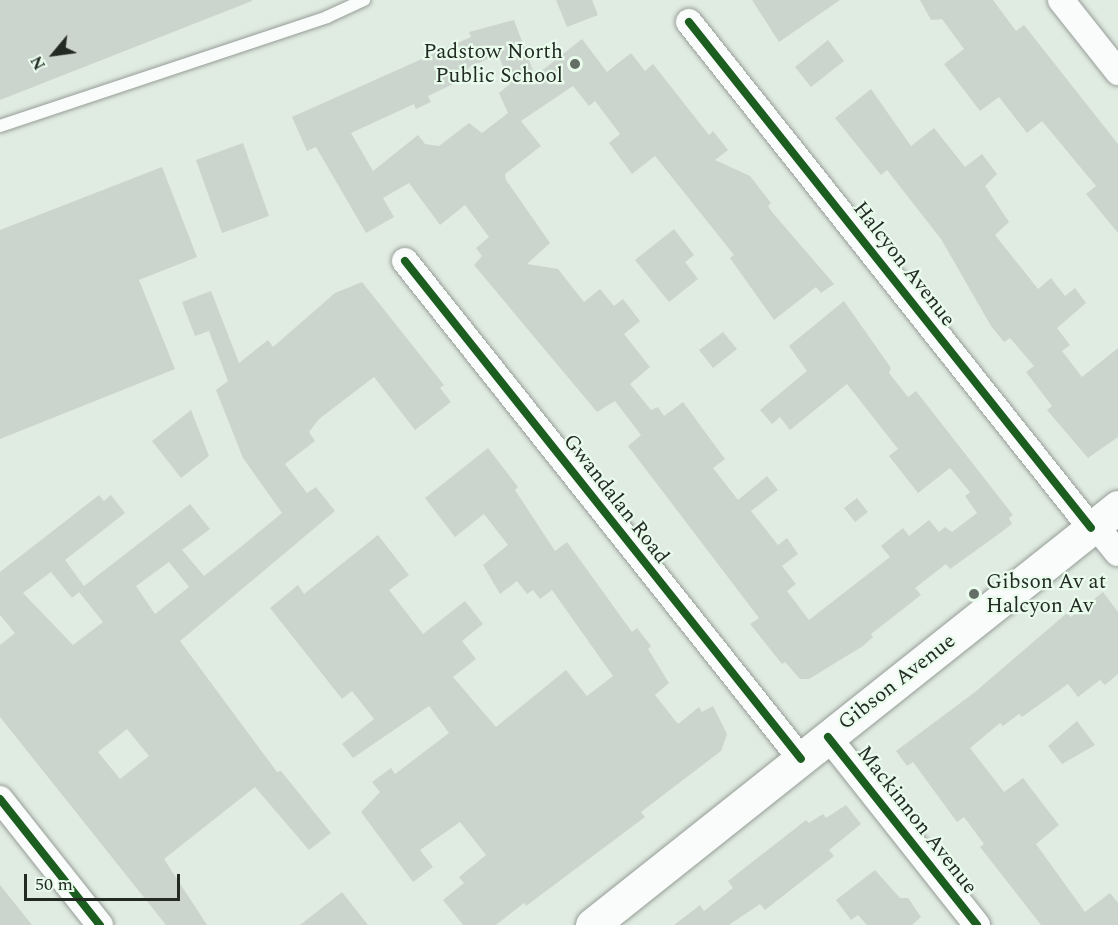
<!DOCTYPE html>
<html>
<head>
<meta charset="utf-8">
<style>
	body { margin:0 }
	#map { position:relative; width:1118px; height:925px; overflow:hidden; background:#e0ebe2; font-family:Spectral,serif }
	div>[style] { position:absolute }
	.building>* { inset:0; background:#ccd4ce }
	.roads { filter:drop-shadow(0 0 2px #969e97) drop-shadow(0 0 2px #969e97) }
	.service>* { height:12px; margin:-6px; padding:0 6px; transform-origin:6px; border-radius:6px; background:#fafcfb }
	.minor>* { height:26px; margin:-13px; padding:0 13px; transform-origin:13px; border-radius:13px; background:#fafcfb }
	.secondary>* { height:33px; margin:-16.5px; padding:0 16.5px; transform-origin:16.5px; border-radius:16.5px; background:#fafcfb }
	.cycleway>* { height:8px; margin:-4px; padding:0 4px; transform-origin:4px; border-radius:4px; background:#1b5e20 }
	.dots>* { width:16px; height:16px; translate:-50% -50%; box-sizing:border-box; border:3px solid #e9fcec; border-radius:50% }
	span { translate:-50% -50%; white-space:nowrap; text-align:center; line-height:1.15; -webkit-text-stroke:4.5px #e9fcec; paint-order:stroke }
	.poi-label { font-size:21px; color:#232a24 }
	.right { translate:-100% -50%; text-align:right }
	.left { translate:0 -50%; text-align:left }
	.street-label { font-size:21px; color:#232a24 }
	.north { position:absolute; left:24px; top:24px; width:60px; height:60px; -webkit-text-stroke:4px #e9fcec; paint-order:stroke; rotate:241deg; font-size:16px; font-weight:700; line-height:24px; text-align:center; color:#232a24 }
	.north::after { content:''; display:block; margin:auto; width:21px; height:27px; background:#232a24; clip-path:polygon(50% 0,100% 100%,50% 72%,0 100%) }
	.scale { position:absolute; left:24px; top:874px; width:156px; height:27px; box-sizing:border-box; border:3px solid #232a24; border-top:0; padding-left:8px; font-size:18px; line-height:21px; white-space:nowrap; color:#232a24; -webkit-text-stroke:4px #e9fcec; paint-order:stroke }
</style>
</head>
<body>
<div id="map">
	<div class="building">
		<i style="clip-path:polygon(0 0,252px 0,252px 1px,0 100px)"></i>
		<i style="clip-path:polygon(556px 0,592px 0,598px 15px,567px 27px)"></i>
		<i style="clip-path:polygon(752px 0,840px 0,779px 42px)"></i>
		<i style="clip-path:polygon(920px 0,993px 0,1016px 31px,1024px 25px,1118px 144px,1118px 233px,1086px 194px,1096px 186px,1042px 121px,1027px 133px,999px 97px,980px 111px,944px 64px,964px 49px,942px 19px,931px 20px)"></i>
		<i style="clip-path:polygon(evenodd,514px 20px,535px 76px,582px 39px,607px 72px,631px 53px,645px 71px,653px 64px,709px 135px,713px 131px,728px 150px,715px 160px,750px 176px,771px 203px,768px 206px,772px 212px,834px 284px,821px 293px,816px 287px,774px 320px,730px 258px,734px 255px,655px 156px,632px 174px,609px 143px,620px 134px,595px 101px,589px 106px,573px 86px,521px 121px,541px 146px,505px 174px,506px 180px,550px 243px,527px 264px,558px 269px,584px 302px,600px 289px,614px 306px,623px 299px,640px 321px,624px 334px,650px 367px,630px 384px,651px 410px,658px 407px,664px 416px,683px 402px,725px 459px,713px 468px,738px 500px,767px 476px,778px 490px,751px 511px,778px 545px,787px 538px,798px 554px,782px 566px,796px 584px,787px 591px,809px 620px,890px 557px,881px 546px,903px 528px,909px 536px,929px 520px,939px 532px,945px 527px,952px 532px,977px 513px,965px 496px,970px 492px,950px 468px,918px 493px,889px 456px,898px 449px,847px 384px,790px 430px,780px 417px,772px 424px,760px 410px,807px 371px,789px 346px,844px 301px,891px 368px,889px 373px,908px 397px,916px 391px,1013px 515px,1009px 518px,1012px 524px,996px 536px,950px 569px,946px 564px,915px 588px,921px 595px,871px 634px,873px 637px,863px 646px,809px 679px,800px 679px,785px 662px,782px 664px,750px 624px,759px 618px,628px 446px,641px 435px,615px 401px,597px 412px,474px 265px,482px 256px,476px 248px,489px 237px,465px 205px,440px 225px,409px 183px,383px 198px,394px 217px,366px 233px,316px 147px,307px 151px,292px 117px,471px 37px,469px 32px,514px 20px,498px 54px,510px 84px,499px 93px,508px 113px,482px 133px,469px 123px,439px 146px,425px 144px,418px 135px,373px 171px,351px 133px,414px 104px,416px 109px,431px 102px,428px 96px,472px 75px,468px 68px,498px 54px)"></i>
		<i style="clip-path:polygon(828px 40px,844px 61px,811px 87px,795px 67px)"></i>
		<i style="clip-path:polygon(871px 89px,911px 146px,934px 128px,965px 167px,982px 154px,997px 174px,985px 186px,1009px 222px,995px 235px,1038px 289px,1051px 278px,1065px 296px,1075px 288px,1086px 303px,1057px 328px,1070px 345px,1062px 351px,1082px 377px,1118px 348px,1118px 437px,1088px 458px,1047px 410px,1052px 406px,1026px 372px,1034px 366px,1010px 338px,1004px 342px,991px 326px,941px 239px,887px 170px,881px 175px,835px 118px)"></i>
		<i style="clip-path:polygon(243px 143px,269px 216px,222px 233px,196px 160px)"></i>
		<i style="clip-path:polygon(162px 167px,197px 257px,139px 280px,175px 369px,0 439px,0 230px)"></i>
		<i style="clip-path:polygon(674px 229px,694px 255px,685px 262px,698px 279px,669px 302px,635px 260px)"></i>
		<i style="clip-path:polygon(evenodd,362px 282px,444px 385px,440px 388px,451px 402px,415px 430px,374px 377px,319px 419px,309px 432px,315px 441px,285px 464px,307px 493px,316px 487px,335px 511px,180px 641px,277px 772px,281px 771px,331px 833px,309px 850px,255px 787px,164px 859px,207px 925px,166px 925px,0 717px,0 645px,15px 633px,0 615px,0 572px,99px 495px,104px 501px,111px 495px,125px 513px,65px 560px,84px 586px,190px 504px,210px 529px,182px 550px,204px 576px,237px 550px,282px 513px,243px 458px,216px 390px,228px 381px,209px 331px,195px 336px,182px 302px,211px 291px,239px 363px,268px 340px,273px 347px,335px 293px,362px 282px,169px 562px,189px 587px,155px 614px,136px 586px,169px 562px,362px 282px,51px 572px,72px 598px,79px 592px,103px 622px,73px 645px,23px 593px,51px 572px,362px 282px,127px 729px,149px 756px,120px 779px,98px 752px,127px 729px)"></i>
		<i style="clip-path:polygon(723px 332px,737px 349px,713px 368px,699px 350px)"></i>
		<i style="clip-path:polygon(191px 410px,209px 456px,181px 478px,152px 441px)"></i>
		<i style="clip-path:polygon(488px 448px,518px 487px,515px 490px,555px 551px,567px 542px,632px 632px,637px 628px,651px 646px,648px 649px,669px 683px,655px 695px,678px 724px,699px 707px,702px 712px,713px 706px,727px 734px,721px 751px,641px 812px,645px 817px,526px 906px,524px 903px,496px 925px,463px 925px,443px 900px,464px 883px,459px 877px,486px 855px,460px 822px,420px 850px,433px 867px,413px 882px,361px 812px,380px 792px,372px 782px,391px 768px,395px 774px,449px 733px,429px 706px,353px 758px,342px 744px,374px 719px,352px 691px,342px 699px,270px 608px,298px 585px,304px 594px,378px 535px,409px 575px,389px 590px,423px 634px,465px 601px,483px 624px,462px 641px,476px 659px,453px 677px,496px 727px,566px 670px,587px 696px,613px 676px,552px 590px,540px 599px,533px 590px,527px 594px,517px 581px,500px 594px,483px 565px,508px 545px,484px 514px,455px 537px,425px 498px)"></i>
		<i style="clip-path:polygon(857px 498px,868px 512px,855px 522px,844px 508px)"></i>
		<i style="clip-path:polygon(1103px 592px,1118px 612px,1118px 674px,1105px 685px,1100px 680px,1078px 697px,1068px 684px,1022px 717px,1019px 714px,1003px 726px,1000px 723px,970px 748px,1004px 792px,1023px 778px,1059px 825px,1036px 844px,1085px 912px,1110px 893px,1118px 903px,1118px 925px,1041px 925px,980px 847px,984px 844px,964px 817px,957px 822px,913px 762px,907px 766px,896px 751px,975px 692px,1067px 613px,1071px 617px)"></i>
		<i style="clip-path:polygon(1077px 721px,1095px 745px,1062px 764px,1048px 746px)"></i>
		<i style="clip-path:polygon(846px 805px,861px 824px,829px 850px,834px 856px,765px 910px,760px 904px,729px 925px,674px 925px,700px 905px,704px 911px,733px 888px,728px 881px,806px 820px,809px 823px,823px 814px,826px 818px)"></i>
		<i style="clip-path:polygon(875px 870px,900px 898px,908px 898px,921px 917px,912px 925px,867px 925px,858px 915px,851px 920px,836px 900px)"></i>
		<i style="clip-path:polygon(0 885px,32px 925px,0 925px)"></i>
		<i style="clip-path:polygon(342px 892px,368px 925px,300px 925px)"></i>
	</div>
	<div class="roads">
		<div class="service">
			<i style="left:0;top:126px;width:345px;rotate:-18.4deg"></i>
			<i style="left:327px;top:17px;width:41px;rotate:-24.7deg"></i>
		</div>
		<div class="minor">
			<i style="left:1061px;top:0;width:92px;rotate:51.6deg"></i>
			<i style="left:689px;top:22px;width:646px;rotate:51.53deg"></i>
			<i style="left:405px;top:261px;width:636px;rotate:51.51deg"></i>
			<i style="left:1095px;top:525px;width:36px;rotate:51deg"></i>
			<i style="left:828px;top:737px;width:240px;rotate:51.6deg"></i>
			<i style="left:0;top:799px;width:161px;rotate:51.6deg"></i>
		</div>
		<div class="secondary">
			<i style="left:592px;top:925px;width:672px;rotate:-38.47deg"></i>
		</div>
	</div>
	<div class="cycleway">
		<i style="left:689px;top:22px;width:646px;rotate:51.53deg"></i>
		<i style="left:405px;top:261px;width:636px;rotate:51.51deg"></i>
		<i style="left:828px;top:737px;width:240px;rotate:51.6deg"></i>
		<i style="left:0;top:799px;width:161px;rotate:51.6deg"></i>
	</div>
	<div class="dots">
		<i style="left:575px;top:64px;background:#656e66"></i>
		<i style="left:974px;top:594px;background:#656e66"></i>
	</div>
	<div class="poi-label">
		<span class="right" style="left:563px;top:64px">Padstow North<br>Public School</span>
		<span class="left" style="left:986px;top:594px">Gibson Av at<br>Halcyon Av</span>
	</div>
	<div class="street-label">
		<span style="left:904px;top:264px;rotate:52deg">Halcyon Avenue</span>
		<span style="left:616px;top:499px;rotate:52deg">Gwandalan Road</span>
		<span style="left:897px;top:682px;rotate:-38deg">Gibson Avenue</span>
		<span style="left:917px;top:820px;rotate:52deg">Mackinnon Avenue</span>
	</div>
	<div class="north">N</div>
	<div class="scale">50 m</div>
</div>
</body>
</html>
